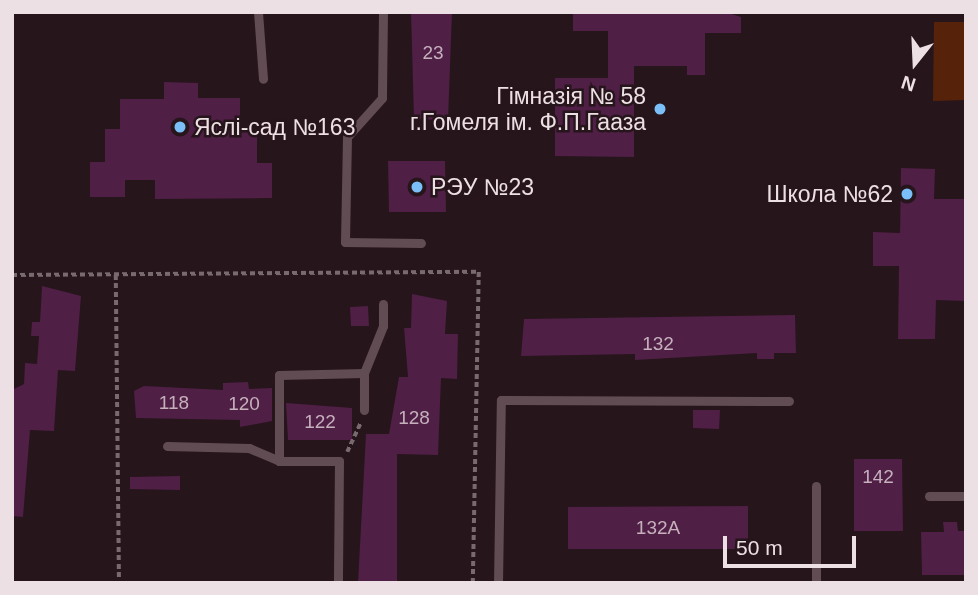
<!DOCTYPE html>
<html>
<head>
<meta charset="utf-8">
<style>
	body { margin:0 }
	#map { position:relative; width:978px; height:595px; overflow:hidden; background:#26151b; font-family:Helvetica,sans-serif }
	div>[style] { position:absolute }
	.green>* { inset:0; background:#56230a }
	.building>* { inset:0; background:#4f1f46 }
	.path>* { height:3.5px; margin-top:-1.75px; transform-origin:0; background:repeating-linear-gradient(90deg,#796a6f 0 5px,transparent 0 8.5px) }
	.lane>* { height:9px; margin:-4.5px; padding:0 4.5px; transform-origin:4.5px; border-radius:4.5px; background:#604c52 }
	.dots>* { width:19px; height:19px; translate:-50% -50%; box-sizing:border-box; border:4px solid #26151b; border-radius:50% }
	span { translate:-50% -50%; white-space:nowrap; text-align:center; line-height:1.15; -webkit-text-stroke:5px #26151b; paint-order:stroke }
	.number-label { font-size:19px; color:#c6b0bc }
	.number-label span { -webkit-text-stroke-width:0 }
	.poi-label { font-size:23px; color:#ede0e4 }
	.right { translate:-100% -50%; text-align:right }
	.left { translate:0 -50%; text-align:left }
	.frame { position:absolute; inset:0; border:14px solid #ede0e4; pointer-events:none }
	.north { position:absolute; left:880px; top:28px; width:70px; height:70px; -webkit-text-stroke:5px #26151b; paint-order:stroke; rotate:198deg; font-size:19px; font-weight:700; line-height:28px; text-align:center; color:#ede0e4 }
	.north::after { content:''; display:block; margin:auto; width:24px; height:32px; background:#ede0e4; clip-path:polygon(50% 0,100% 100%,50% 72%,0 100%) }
	.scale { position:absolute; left:723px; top:536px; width:133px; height:32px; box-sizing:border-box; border:4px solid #ede0e4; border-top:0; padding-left:9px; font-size:21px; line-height:24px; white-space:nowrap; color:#ede0e4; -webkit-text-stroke:5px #26151b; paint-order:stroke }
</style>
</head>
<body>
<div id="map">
	<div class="green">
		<i style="clip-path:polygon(934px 22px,966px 22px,966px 100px,933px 101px)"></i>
	</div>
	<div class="building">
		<i style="clip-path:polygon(411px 12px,452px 12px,448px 120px,414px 119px)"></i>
		<i style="clip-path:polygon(725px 12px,741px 17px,741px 33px,705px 33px,705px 75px,687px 75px,687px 66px,634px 66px,634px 157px,555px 156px,555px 78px,608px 78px,608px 31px,573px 31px,573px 14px)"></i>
		<i style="clip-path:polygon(164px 82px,198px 83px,198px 98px,240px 98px,240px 131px,257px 131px,257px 163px,272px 163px,272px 198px,155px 199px,155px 180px,125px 180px,125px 197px,90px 197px,90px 162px,105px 162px,105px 129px,120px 129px,120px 99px,164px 99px)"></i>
		<i style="clip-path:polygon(388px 161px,445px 161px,446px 212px,389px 212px)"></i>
		<i style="clip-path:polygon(901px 168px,935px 169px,934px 199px,966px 199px,966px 301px,936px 300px,935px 339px,898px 339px,899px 266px,873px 266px,873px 232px,900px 233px)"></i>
		<i style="clip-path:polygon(42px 286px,81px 296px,75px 371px,58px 370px,54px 431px,30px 430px,23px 517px,12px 516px,12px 390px,24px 384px,25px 363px,37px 364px,39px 336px,31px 336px,32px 322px,40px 322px)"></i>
		<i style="clip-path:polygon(412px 294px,447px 301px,445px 334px,458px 334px,457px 379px,441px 378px,438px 455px,397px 454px,397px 583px,358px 583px,366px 434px,389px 434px,399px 377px,408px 377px,404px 328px,411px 328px)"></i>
		<i style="clip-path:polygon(368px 306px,369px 326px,351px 326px,350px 307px)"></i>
		<i style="clip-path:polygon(795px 315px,796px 353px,774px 353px,774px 359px,757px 359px,757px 353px,635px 360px,635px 354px,521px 356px,524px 319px)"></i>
		<i style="clip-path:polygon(248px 382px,249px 389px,272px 388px,272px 421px,240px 427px,240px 420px,136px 418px,134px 391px,144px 386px,223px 390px,223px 383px)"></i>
		<i style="clip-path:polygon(286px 403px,352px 408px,352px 440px,288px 440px)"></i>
		<i style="clip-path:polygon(693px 410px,720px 410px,719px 429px,693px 428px)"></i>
		<i style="clip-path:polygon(854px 459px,902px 459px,903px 531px,854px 531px)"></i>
		<i style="clip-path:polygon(180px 476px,180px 490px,130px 489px,130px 477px)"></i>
		<i style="clip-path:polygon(748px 506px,748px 549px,568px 549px,568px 507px)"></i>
		<i style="clip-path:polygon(943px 522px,957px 522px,958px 531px,966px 531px,966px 575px,922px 575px,921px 532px,944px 532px)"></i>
	</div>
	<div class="path">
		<i style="left:12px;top:275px;width:467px;rotate:-0.4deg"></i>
		<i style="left:479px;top:272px;width:311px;rotate:91.1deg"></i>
		<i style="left:116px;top:275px;width:308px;rotate:89.4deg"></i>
		<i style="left:347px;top:452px;width:33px;rotate:-65deg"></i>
	</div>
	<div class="lane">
		<i style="left:258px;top:12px;width:67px;rotate:85.7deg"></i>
		<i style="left:383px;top:12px;width:86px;rotate:90.7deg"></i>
		<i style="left:382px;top:98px;width:52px;rotate:131.9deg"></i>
		<i style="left:347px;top:137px;width:105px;rotate:91.1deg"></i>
		<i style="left:345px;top:242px;width:76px;rotate:0.8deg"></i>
		<i style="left:364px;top:410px;width:37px;rotate:-90deg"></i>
		<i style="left:364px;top:373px;width:51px;rotate:-68deg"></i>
		<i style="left:383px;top:326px;width:22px;rotate:-90deg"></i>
		<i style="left:167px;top:446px;width:82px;rotate:1.4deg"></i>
		<i style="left:249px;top:448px;width:33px;rotate:23deg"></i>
		<i style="left:279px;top:461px;width:60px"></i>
		<i style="left:339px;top:461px;width:122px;rotate:90.5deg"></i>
		<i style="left:279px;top:461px;width:86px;rotate:-90deg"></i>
		<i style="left:279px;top:375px;width:85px;rotate:-1.3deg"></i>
		<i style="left:816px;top:486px;width:97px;rotate:90deg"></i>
		<i style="left:929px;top:496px;width:37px"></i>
		<i style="left:498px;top:583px;width:183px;rotate:-89.1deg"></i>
		<i style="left:501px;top:400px;width:288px;rotate:0.2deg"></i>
	</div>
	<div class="dots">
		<i style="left:660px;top:109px;background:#7abff8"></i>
		<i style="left:180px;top:127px;background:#7abff8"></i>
		<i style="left:417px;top:187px;background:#7abff8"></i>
		<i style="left:907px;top:194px;background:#7abff8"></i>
	</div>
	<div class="number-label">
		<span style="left:433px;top:53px">23</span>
		<span style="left:658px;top:344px">132</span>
		<span style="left:174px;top:403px">118</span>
		<span style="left:244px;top:404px">120</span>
		<span style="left:414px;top:418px">128</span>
		<span style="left:320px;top:422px">122</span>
		<span style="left:878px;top:477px">142</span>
		<span style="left:658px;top:528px">132А</span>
	</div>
	<div class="poi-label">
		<span class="right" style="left:646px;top:109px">Гімназія № 58<br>г.Гомеля ім. Ф.П.Гааза</span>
		<span class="left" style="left:194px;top:127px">Яслі-сад №163</span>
		<span class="left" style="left:431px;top:187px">РЭУ №23</span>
		<span class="right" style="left:893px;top:194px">Школа №62</span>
	</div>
	<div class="frame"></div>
	<div class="north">N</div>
	<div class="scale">50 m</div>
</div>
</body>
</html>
